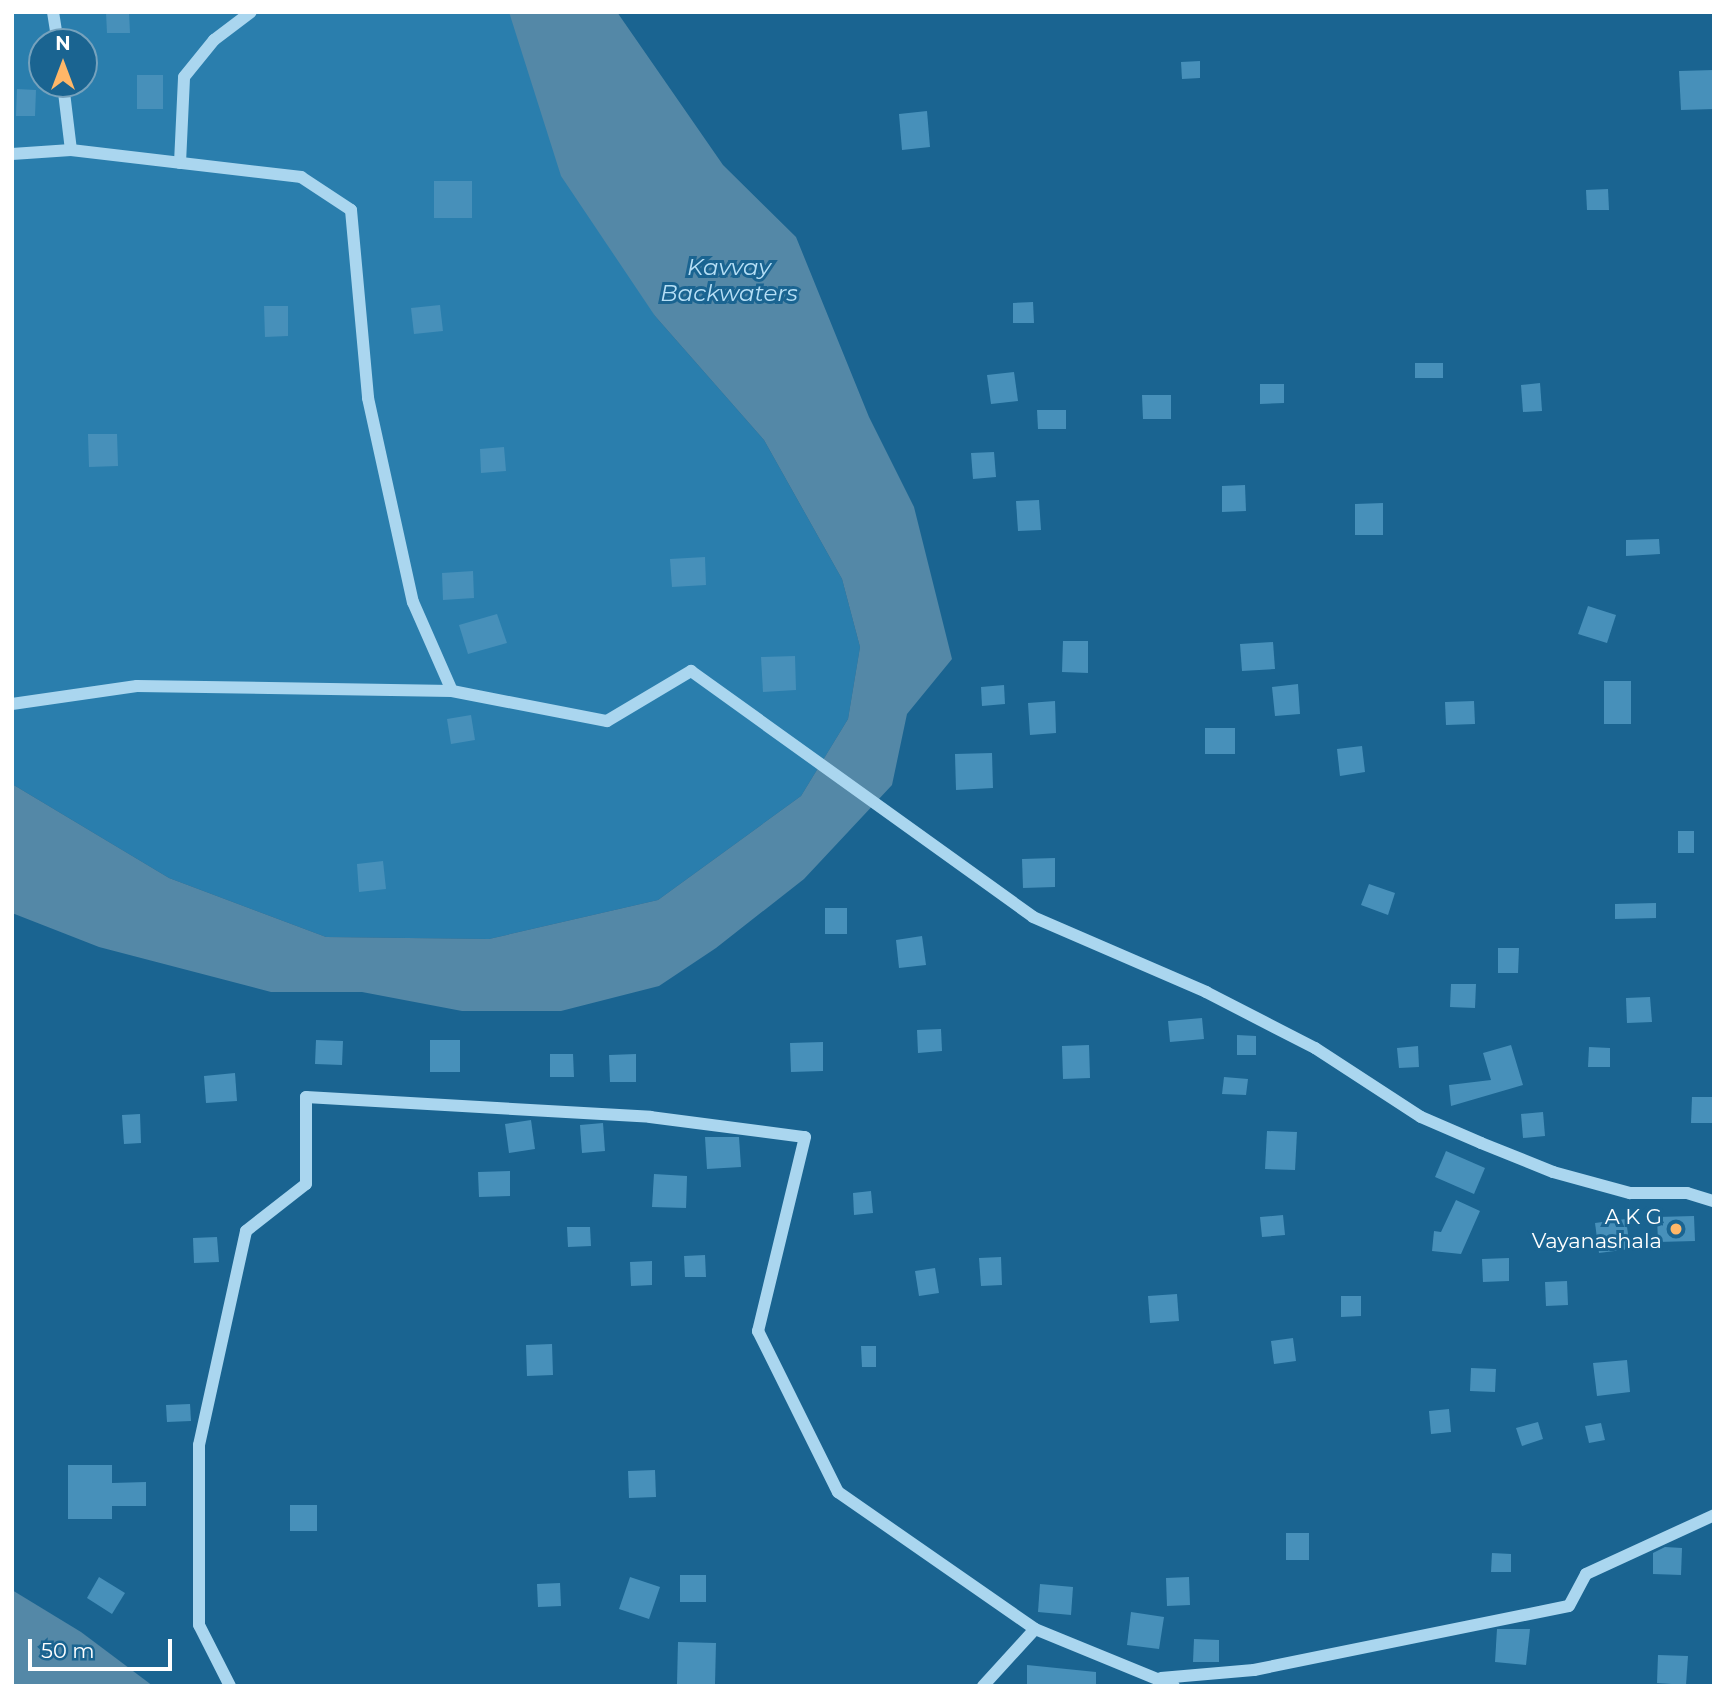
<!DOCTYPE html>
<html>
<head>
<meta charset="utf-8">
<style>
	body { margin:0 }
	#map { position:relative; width:1726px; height:1698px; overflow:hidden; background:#1a6491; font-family:Montserrat,sans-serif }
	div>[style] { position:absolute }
	.green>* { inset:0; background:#2a7ead }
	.water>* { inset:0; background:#5488a7 }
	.building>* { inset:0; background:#4790ba }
	.minor>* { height:12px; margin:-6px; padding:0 6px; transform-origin:6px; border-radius:6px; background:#aad6ef }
	.dots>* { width:19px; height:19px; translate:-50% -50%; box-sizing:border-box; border:4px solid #1a6491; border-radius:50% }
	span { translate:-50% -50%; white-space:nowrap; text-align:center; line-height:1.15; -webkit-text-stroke:6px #1a6491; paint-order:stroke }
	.poi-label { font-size:21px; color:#fff }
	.right { translate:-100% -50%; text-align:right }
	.water-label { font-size:23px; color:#b6dff6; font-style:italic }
	.frame { position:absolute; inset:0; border:14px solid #fff; pointer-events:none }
	.north { position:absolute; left:28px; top:28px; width:70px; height:70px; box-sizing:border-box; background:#1a6491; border:2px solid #76a2bd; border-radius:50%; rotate:0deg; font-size:19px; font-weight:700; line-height:28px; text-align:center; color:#fff }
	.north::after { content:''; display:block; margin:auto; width:24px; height:32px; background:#ffb768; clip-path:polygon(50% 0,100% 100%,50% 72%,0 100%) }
	.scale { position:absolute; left:28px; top:1639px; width:144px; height:32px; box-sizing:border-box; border:4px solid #fff; border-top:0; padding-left:9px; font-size:21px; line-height:24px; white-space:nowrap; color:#fff; -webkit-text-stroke:5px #1a6491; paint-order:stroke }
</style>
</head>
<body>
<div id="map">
	<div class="green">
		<i style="clip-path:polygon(evenodd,12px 12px,509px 12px,655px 316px,764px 440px,842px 579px,860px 647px,848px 719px,801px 796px,658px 900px,489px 939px,326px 937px,169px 878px,12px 784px,12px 12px,42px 42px,84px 42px,84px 84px,42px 84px,42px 42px)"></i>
	</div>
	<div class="water">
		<i style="clip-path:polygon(509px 12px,617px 12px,723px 165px,796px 237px,869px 417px,914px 507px,952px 659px,907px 714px,892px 785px,804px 879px,716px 948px,659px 986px,561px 1011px,462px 1011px,362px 992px,271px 992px,99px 947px,12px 913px,12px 784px,169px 878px,326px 937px,489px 939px,658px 900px,801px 796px,848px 719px,860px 647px,842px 579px,764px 440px,655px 316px,561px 176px)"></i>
		<i style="clip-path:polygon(12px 1590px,81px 1632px,153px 1686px,12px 1686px)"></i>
	</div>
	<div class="building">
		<i style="clip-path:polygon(106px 12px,129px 12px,130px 33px,107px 33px)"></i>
		<i style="clip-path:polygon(1200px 61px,1200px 78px,1182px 79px,1181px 62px)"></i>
		<i style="clip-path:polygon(1714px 70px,1714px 109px,1681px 110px,1679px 71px)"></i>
		<i style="clip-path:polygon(137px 75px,163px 75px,163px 109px,137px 109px)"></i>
		<i style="clip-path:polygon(17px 89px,36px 90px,35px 116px,16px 116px)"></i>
		<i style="clip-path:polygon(927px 111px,930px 147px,902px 150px,899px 114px)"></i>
		<i style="clip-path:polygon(434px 181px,472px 181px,472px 218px,434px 218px)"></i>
		<i style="clip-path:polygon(1608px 189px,1609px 210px,1587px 210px,1586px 190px)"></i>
		<i style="clip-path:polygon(1033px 302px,1034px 323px,1013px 323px,1013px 303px)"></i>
		<i style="clip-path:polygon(440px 305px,443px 331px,414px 334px,411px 308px)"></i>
		<i style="clip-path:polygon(264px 306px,288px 306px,288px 336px,265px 337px)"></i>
		<i style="clip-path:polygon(1415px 363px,1443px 363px,1443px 378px,1415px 378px)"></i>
		<i style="clip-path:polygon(1014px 372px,1018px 401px,991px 404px,987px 375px)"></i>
		<i style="clip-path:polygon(1540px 383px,1542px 411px,1523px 412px,1521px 385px)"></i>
		<i style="clip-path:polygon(1260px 384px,1284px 384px,1284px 403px,1260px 404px)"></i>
		<i style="clip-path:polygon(1142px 395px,1171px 395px,1171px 419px,1143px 419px)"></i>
		<i style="clip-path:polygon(1037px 410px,1066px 410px,1066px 429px,1038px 429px)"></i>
		<i style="clip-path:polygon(88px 434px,117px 434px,118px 466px,89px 467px)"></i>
		<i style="clip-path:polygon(504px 447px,506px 471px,481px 473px,480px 449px)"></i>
		<i style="clip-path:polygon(994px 452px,996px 477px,973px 479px,971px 453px)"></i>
		<i style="clip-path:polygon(1245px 485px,1246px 511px,1222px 512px,1222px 486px)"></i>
		<i style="clip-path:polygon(1039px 500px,1041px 530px,1018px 531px,1016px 501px)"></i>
		<i style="clip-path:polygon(1383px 503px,1383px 535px,1355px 535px,1355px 504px)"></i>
		<i style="clip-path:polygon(1659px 539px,1660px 554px,1626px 556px,1626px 540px)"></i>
		<i style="clip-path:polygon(705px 557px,706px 585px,672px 587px,670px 559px)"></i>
		<i style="clip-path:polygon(473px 571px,474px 598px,443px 600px,442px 573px)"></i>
		<i style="clip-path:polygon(1588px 606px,1616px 615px,1607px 643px,1578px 634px)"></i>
		<i style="clip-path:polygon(497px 614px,507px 643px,468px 654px,459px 625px)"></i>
		<i style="clip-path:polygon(1063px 641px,1088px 641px,1088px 673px,1062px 672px)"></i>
		<i style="clip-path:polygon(1273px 642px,1275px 669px,1242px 671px,1240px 644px)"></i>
		<i style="clip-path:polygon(795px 656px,796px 690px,763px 692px,761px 657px)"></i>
		<i style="clip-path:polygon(1604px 681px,1631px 681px,1631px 724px,1604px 724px)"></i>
		<i style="clip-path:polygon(1298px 684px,1300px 714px,1275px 716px,1272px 687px)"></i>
		<i style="clip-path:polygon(1004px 685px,1005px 704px,982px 706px,981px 687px)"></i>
		<i style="clip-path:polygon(1055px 701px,1056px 733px,1030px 735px,1028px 703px)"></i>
		<i style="clip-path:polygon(1474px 701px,1475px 724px,1446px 725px,1445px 702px)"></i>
		<i style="clip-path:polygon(471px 715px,475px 740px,451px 744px,447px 719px)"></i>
		<i style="clip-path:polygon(1205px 728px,1235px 728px,1235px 754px,1205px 754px)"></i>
		<i style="clip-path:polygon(1362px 746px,1365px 772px,1340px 776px,1337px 749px)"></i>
		<i style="clip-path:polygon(992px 753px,993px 788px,956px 790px,955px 754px)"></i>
		<i style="clip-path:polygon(1678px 831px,1694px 831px,1694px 853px,1678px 853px)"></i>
		<i style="clip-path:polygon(1055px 858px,1055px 887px,1023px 888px,1022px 859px)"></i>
		<i style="clip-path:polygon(383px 861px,386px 889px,359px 892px,357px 864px)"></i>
		<i style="clip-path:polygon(1369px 884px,1395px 893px,1388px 915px,1361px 905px)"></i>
		<i style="clip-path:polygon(1656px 903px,1656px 918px,1615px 919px,1615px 904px)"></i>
		<i style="clip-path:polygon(825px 908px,847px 908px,847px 934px,825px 934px)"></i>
		<i style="clip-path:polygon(922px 936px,926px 965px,899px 968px,896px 940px)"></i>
		<i style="clip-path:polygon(1498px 948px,1519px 948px,1518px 973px,1498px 973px)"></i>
		<i style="clip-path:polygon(1451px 984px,1476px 984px,1475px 1008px,1450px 1007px)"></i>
		<i style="clip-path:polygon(1650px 997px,1652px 1022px,1627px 1023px,1626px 998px)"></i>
		<i style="clip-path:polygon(1202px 1018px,1204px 1039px,1170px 1042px,1168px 1021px)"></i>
		<i style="clip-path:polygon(941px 1029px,942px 1051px,918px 1053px,917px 1030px)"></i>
		<i style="clip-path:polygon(1237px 1035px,1256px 1036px,1256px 1055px,1237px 1055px)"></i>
		<i style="clip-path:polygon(316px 1040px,343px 1041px,342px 1065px,315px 1064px)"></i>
		<i style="clip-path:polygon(430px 1040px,460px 1040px,460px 1072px,430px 1072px)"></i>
		<i style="clip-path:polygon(823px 1042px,823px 1071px,791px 1072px,790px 1043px)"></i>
		<i style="clip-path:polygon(1089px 1045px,1090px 1078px,1063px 1079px,1062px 1046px)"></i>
		<i style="clip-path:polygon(1511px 1045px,1523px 1085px,1451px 1106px,1449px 1085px,1491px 1080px,1483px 1053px)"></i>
		<i style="clip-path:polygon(1418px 1046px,1419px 1067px,1399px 1068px,1397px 1048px)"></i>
		<i style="clip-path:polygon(1589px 1047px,1610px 1048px,1610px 1067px,1588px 1067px)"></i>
		<i style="clip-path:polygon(550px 1054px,573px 1054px,574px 1077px,550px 1077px)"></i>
		<i style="clip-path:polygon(636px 1054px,636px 1082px,610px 1082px,609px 1055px)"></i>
		<i style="clip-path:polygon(235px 1073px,237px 1101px,206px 1103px,204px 1076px)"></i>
		<i style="clip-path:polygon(1224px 1077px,1248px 1079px,1246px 1095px,1222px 1094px)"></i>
		<i style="clip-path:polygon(1692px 1097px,1714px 1097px,1714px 1123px,1691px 1123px)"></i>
		<i style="clip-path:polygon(1543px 1112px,1545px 1136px,1523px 1138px,1521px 1114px)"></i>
		<i style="clip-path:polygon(140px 1114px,141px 1143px,124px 1144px,122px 1115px)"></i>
		<i style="clip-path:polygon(531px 1120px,535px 1149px,509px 1153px,505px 1124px)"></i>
		<i style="clip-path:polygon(603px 1123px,605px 1151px,582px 1153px,580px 1125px)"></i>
		<i style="clip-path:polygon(1267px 1131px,1297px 1132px,1295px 1170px,1265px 1169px)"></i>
		<i style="clip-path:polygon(705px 1137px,739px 1137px,741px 1167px,707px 1169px)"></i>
		<i style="clip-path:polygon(1446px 1151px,1485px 1168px,1474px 1194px,1435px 1177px)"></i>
		<i style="clip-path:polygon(510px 1171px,510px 1196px,479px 1197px,478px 1172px)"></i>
		<i style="clip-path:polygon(654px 1174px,687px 1176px,686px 1208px,652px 1207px)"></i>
		<i style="clip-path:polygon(871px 1191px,873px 1213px,854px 1215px,853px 1193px)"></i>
		<i style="clip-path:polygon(1456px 1200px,1480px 1211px,1461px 1254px,1432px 1251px,1434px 1231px,1441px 1232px)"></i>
		<i style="clip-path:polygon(1283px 1215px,1285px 1235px,1262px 1237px,1260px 1217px)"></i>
		<i style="clip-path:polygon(1694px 1216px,1695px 1241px,1658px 1242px,1657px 1217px)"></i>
		<i style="clip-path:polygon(1626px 1219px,1630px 1249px,1599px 1253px,1595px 1223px)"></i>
		<i style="clip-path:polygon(567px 1227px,590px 1227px,591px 1246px,568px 1247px)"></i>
		<i style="clip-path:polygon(217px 1237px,219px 1262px,194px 1263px,193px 1238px)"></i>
		<i style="clip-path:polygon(705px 1255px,706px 1277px,685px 1277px,684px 1256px)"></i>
		<i style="clip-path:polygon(1001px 1257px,1002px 1285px,981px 1286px,979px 1258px)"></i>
		<i style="clip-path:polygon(1509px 1258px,1509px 1281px,1483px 1282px,1482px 1259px)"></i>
		<i style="clip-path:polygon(652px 1261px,652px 1285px,631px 1286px,630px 1262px)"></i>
		<i style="clip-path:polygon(935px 1268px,939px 1293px,919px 1296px,915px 1271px)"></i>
		<i style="clip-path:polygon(1567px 1281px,1568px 1305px,1546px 1306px,1545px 1282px)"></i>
		<i style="clip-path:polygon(1177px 1294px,1179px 1321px,1150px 1323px,1148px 1296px)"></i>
		<i style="clip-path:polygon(1341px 1296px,1361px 1296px,1361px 1316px,1341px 1317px)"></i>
		<i style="clip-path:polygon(1293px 1338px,1296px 1361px,1274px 1364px,1271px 1341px)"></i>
		<i style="clip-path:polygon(552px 1344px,553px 1375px,527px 1376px,526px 1345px)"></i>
		<i style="clip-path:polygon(861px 1346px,876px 1346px,876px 1367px,862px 1367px)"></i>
		<i style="clip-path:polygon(1627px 1360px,1630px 1392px,1597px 1396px,1593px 1363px)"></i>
		<i style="clip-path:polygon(1471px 1368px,1496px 1369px,1495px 1392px,1470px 1391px)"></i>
		<i style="clip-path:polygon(190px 1404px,191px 1421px,167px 1422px,166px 1405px)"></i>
		<i style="clip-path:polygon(1449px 1409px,1451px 1432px,1431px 1434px,1429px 1411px)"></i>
		<i style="clip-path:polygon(1538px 1422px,1543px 1439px,1522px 1446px,1516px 1428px)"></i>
		<i style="clip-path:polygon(1601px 1423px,1605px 1440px,1589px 1443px,1585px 1426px)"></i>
		<i style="clip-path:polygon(68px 1465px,112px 1465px,112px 1483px,146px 1482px,146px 1506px,112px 1506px,112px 1519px,68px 1519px)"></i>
		<i style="clip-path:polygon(655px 1470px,656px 1497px,629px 1498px,628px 1471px)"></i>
		<i style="clip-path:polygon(290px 1505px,317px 1505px,317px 1531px,290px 1531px)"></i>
		<i style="clip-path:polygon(1286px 1533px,1309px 1533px,1309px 1560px,1286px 1560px)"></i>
		<i style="clip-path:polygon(1665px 1547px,1682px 1548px,1681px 1575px,1653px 1574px,1653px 1553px)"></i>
		<i style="clip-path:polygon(1492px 1553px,1511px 1554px,1511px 1572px,1491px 1572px)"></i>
		<i style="clip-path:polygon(680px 1575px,706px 1575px,706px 1602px,680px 1602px)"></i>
		<i style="clip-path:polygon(99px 1577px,125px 1593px,112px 1614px,87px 1598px)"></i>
		<i style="clip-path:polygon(630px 1577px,660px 1587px,649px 1619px,619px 1609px)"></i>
		<i style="clip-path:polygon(1189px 1577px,1190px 1605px,1167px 1606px,1166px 1578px)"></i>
		<i style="clip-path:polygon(560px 1583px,561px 1606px,538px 1607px,537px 1584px)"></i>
		<i style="clip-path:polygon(1040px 1584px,1073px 1587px,1071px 1615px,1038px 1612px)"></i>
		<i style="clip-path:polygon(1131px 1612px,1164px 1617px,1159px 1649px,1127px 1645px)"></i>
		<i style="clip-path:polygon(1497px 1629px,1530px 1629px,1526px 1665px,1495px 1662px)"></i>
		<i style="clip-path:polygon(1194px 1639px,1219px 1640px,1219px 1662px,1193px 1662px)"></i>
		<i style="clip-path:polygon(678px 1642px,716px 1643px,715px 1684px,677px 1684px)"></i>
		<i style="clip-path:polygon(1658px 1655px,1688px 1656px,1686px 1685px,1657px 1683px)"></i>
		<i style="clip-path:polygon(1027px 1665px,1096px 1672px,1096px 1686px,1027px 1686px)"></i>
	</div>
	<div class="minor">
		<i style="left:53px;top:12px;width:30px;rotate:81deg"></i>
		<i style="left:63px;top:84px;width:66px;rotate:83.1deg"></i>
		<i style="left:71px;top:150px;width:232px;rotate:6.7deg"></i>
		<i style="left:301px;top:177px;width:60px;rotate:33.4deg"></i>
		<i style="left:351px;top:210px;width:189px;rotate:84.8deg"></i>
		<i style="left:368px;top:398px;width:209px;rotate:77.6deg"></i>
		<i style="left:413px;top:602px;width:97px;rotate:66.3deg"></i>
		<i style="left:12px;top:154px;width:59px;rotate:-3.9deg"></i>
		<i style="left:180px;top:163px;width:86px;rotate:-87.3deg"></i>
		<i style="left:184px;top:77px;width:48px;rotate:-51deg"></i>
		<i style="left:214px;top:40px;width:46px;rotate:-37.1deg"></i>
		<i style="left:12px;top:704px;width:126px;rotate:-8.2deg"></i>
		<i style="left:137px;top:686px;width:315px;rotate:0.9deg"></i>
		<i style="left:452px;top:691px;width:158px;rotate:11deg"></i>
		<i style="left:607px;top:721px;width:98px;rotate:-30.8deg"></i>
		<i style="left:691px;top:671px;width:421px;rotate:35.7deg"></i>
		<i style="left:1033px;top:917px;width:189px;rotate:23.4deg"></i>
		<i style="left:1206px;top:992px;width:123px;rotate:27.2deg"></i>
		<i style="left:1315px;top:1048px;width:126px;rotate:33.1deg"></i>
		<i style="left:1421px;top:1117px;width:65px;rotate:23.4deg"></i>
		<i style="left:1481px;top:1143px;width:78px;rotate:21.9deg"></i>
		<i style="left:1553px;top:1172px;width:80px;rotate:15.3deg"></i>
		<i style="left:1630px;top:1193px;width:57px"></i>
		<i style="left:1687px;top:1193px;width:28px;rotate:17deg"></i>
		<i style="left:1161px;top:1678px;width:93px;rotate:-4.9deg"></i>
		<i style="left:1254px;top:1670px;width:321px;rotate:-11.5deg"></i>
		<i style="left:1569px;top:1606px;width:36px;rotate:-62deg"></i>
		<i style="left:1586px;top:1574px;width:141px;rotate:-24.7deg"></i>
		<i style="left:230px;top:1686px;width:68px;rotate:-116.9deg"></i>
		<i style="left:199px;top:1625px;width:180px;rotate:-90deg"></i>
		<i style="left:199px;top:1445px;width:219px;rotate:-77.6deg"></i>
		<i style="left:246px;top:1231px;width:76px;rotate:-38.1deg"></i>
		<i style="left:306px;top:1184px;width:87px;rotate:-90deg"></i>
		<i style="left:306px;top:1097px;width:345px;rotate:3.3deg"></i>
		<i style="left:650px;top:1117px;width:156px;rotate:7.4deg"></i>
		<i style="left:805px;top:1137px;width:200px;rotate:103.6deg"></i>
		<i style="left:758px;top:1331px;width:180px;rotate:63.6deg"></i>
		<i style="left:838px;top:1492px;width:240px;rotate:34.8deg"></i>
		<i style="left:1035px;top:1629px;width:150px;rotate:22.3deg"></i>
		<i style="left:983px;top:1686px;width:77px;rotate:-47.6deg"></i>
	</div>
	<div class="dots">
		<i style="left:1676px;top:1229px;background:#ffb768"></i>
	</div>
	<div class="poi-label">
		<span class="right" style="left:1662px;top:1229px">A K G<br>Vayanashala</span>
	</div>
	<div class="water-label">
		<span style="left:729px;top:280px">Kavvay<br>Backwaters</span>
	</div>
	<div class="frame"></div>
	<div class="north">N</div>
	<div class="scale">50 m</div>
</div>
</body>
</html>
